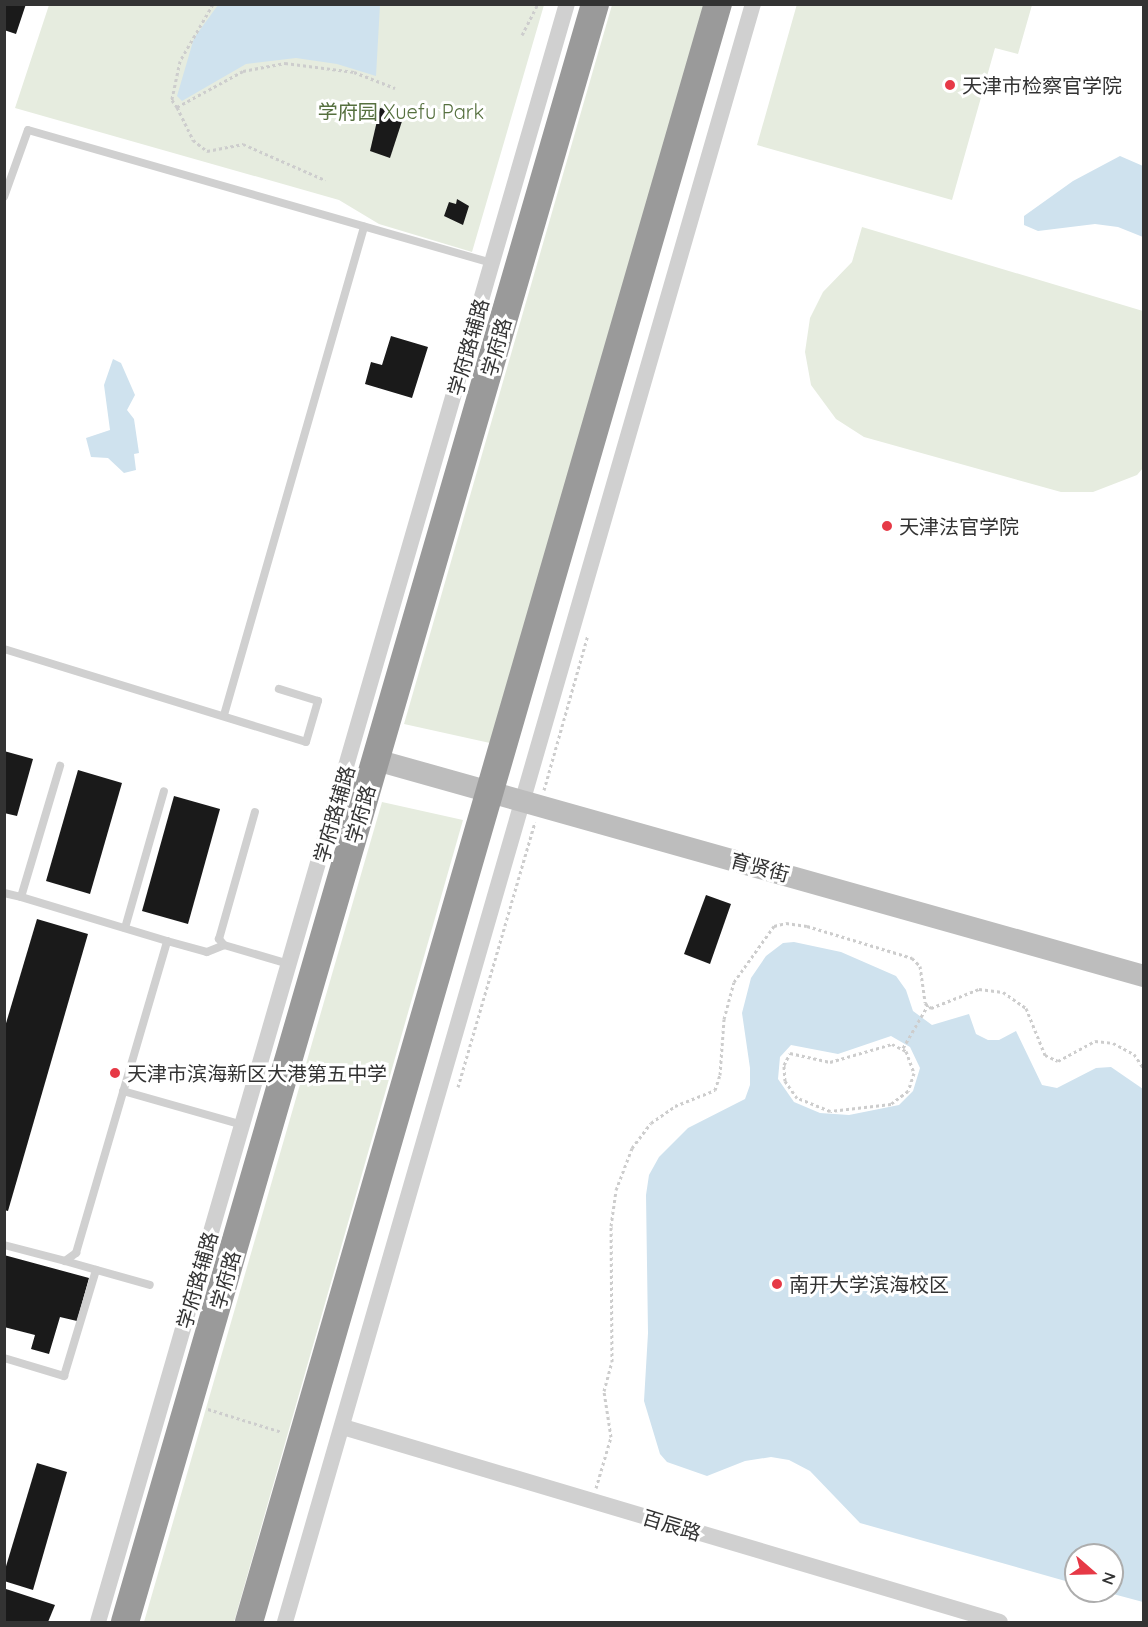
<!DOCTYPE html>
<html>
<head>
<meta charset="utf-8">
<style>
	body { margin:0 }
	#map { position:relative; width:1148px; height:1627px; overflow:hidden; background:#fff; font-family:Quicksand,"Noto Sans SC",sans-serif }
	div>[style] { position:absolute }
	.green>* { inset:0; background:#e6ecdf }
	.water>* { inset:0; background:#cfe2ee }
	.building>* { inset:0; background:#1a1a1a }
	.path>* { height:3px; margin-top:-1.5px; transform-origin:0; background:repeating-linear-gradient(90deg,#cdcdcd 0 3px,transparent 0 6px) }
	.lane>* { height:8px; margin:-4px; padding:0 4px; transform-origin:4px; border-radius:4px; background:#d0d0d0 }
	.street>* { height:16px; margin:-8px; padding:0 8px; transform-origin:8px; border-radius:8px; background:#d0d0d0 }
	.secondary>* { height:22px; margin:-11px; padding:0 11px; transform-origin:11px; border-radius:11px; background:#bdbdbd }
	.highway>* { height:28px; margin:-14px; padding:0 14px; transform-origin:14px; border-radius:14px; background:#9a9a9a }
	.dots>* { width:16px; height:16px; translate:-50% -50%; box-sizing:border-box; border:3px solid #fff; border-radius:50% }
	span { translate:-50% -50%; white-space:nowrap; text-align:center; line-height:1.15; -webkit-text-stroke:6px #fff; paint-order:stroke }
	.poi-label { font-size:20px; color:#333 }
	.left { translate:0 -50%; text-align:left }
	.park-label { font-size:20px; color:#56703f }
	.street-label { font-size:20px; color:#333 }
	.frame { position:absolute; inset:0; border:6px solid #333; pointer-events:none }
	.north { position:absolute; left:1064px; top:1543px; width:60px; height:60px; box-sizing:border-box; background:#fff; border:2px solid #adadad; border-radius:50%; rotate:110deg; font-size:16px; font-weight:700; line-height:24px; text-align:center; color:#333 }
	.north::after { content:''; display:block; margin:auto; width:21px; height:27px; background:#e63946; clip-path:polygon(50% 0,100% 100%,50% 72%,0 100%) }
</style>
</head>
<body>
<div id="map">
	<div class="green">
		<i style="clip-path:polygon(797px 4px,1032px 5px,1018px 54px,995px 48px,952px 200px,757px 145px)"></i>
		<i style="clip-path:polygon(49px 5px,544px 5px,472px 252px,379px 224px,339px 200px,15px 108px)"></i>
		<i style="clip-path:polygon(612px 5px,705px 5px,490px 743px,404px 724px)"></i>
		<i style="clip-path:polygon(862px 227px,1143px 311px,1143px 468px,1137px 475px,1093px 492px,1061px 492px,864px 437px,836px 419px,811px 385px,805px 352px,810px 318px,823px 292px,852px 262px)"></i>
		<i style="clip-path:polygon(382px 802px,463px 820px,234px 1622px,144px 1622px)"></i>
	</div>
	<div class="water">
		<i style="clip-path:polygon(218px 5px,380px 5px,376px 76px,337px 64px,296px 58px,246px 64px,182px 101px,177px 96px,194px 38px)"></i>
		<i style="clip-path:polygon(1120px 156px,1143px 166px,1143px 237px,1118px 227px,1095px 224px,1038px 231px,1024px 225px,1024px 216px,1073px 181px)"></i>
		<i style="clip-path:polygon(113px 359px,121px 363px,135px 395px,127px 410px,134px 419px,139px 453px,134px 454px,136px 470px,124px 473px,108px 458px,91px 457px,86px 438px,110px 430px,104px 385px)"></i>
		<i style="clip-path:polygon(evenodd,794px 942px,841px 952px,896px 976px,906px 990px,913px 1011px,932px 1025px,969px 1014px,976px 1034px,988px 1040px,999px 1040px,1016px 1031px,1042px 1085px,1057px 1088px,1096px 1068px,1111px 1067px,1143px 1089px,1143px 1602px,1102px 1591px,1112px 1591px,1112px 1555px,1076px 1555px,1076px 1584px,860px 1523px,810px 1471px,789px 1460px,771px 1457px,745px 1461px,707px 1476px,667px 1462px,660px 1454px,644px 1401px,648px 1333px,646px 1195px,649px 1175px,659px 1157px,688px 1128px,745px 1099px,750px 1085px,750px 1068px,742px 1013px,751px 978px,766px 956px,783px 943px,794px 942px,891px 1036px,910px 1047px,920px 1068px,913px 1091px,899px 1105px,849px 1115px,820px 1113px,794px 1102px,778px 1079px,780px 1057px,791px 1045px,838px 1054px,891px 1036px)"></i>
	</div>
	<div class="building">
		<i style="clip-path:polygon(4px 4px,26px 4px,16px 34px,4px 30px)"></i>
		<i style="clip-path:polygon(380px 108px,405px 112px,390px 158px,370px 151px)"></i>
		<i style="clip-path:polygon(457px 199px,469px 206px,463px 225px,444px 216px,449px 202px,456px 204px)"></i>
		<i style="clip-path:polygon(391px 336px,428px 347px,412px 398px,365px 384px,371px 362px,382px 365px)"></i>
		<i style="clip-path:polygon(4px 751px,33px 759px,17px 816px,4px 813px)"></i>
		<i style="clip-path:polygon(78px 770px,122px 783px,90px 894px,46px 881px)"></i>
		<i style="clip-path:polygon(174px 796px,220px 809px,188px 924px,142px 911px)"></i>
		<i style="clip-path:polygon(706px 895px,731px 904px,710px 964px,684px 954px)"></i>
		<i style="clip-path:polygon(37px 919px,88px 934px,8px 1211px,4px 1210px,4px 1030px)"></i>
		<i style="clip-path:polygon(4px 1255px,89px 1278px,77px 1321px,60px 1317px,49px 1354px,31px 1349px,35px 1335px,4px 1327px)"></i>
		<i style="clip-path:polygon(37px 1463px,67px 1472px,33px 1590px,4px 1581px,4px 1573px)"></i>
		<i style="clip-path:polygon(6px 1589px,55px 1605px,48px 1622px,4px 1622px)"></i>
	</div>
	<div class="path">
		<i style="left:213px;top:4px;width:66px;rotate:120.1deg"></i>
		<i style="left:180px;top:61px;width:40px;rotate:102deg"></i>
		<i style="left:172px;top:100px;width:9px;rotate:54deg"></i>
		<i style="left:177px;top:107px;width:75px;rotate:-28.6deg"></i>
		<i style="left:243px;top:71px;width:43px;rotate:-10.8deg"></i>
		<i style="left:285px;top:63px;width:70px;rotate:7.4deg"></i>
		<i style="left:354px;top:72px;width:44px;rotate:21.3deg"></i>
		<i style="left:522px;top:35px;width:35px;rotate:-63deg"></i>
		<i style="left:177px;top:107px;width:37px;rotate:64deg"></i>
		<i style="left:193px;top:140px;width:18px;rotate:38deg"></i>
		<i style="left:207px;top:151px;width:37px;rotate:-11deg"></i>
		<i style="left:243px;top:144px;width:90px;rotate:23.7deg"></i>
		<i style="left:544px;top:790px;width:161px;rotate:-74.2deg"></i>
		<i style="left:892px;top:1044px;width:16px;rotate:27deg"></i>
		<i style="left:906px;top:1051px;width:23px;rotate:70deg"></i>
		<i style="left:914px;top:1073px;width:19px;rotate:108deg"></i>
		<i style="left:908px;top:1091px;width:21px;rotate:143deg"></i>
		<i style="left:891px;top:1104px;width:61px;rotate:173.5deg"></i>
		<i style="left:830px;top:1111px;width:35px;rotate:-158deg"></i>
		<i style="left:797px;top:1098px;width:21px;rotate:-125deg"></i>
		<i style="left:785px;top:1081px;width:16px;rotate:-94deg"></i>
		<i style="left:784px;top:1065px;width:13px;rotate:-63deg"></i>
		<i style="left:790px;top:1053px;width:41px;rotate:12.7deg"></i>
		<i style="left:830px;top:1062px;width:65px;rotate:-16.2deg"></i>
		<i style="left:903px;top:1048px;width:50px;rotate:-59.8deg"></i>
		<i style="left:458px;top:1087px;width:276px;rotate:-73.8deg"></i>
		<i style="left:208px;top:1409px;width:77px;rotate:17.3deg"></i>
		<i style="left:596px;top:1488px;width:53px;rotate:-73.6deg"></i>
		<i style="left:611px;top:1437px;width:47px;rotate:-98.7deg"></i>
		<i style="left:604px;top:1391px;width:30px;rotate:-75deg"></i>
		<i style="left:612px;top:1362px;width:136px;rotate:-90.4deg"></i>
		<i style="left:611px;top:1226px;width:36px;rotate:-82deg"></i>
		<i style="left:616px;top:1190px;width:45px;rotate:-69.1deg"></i>
		<i style="left:632px;top:1148px;width:31px;rotate:-53deg"></i>
		<i style="left:651px;top:1123px;width:29px;rotate:-35deg"></i>
		<i style="left:675px;top:1106px;width:43px;rotate:-21.8deg"></i>
		<i style="left:715px;top:1090px;width:16px;rotate:-72deg"></i>
		<i style="left:720px;top:1075px;width:56px;rotate:-85.9deg"></i>
		<i style="left:724px;top:1019px;width:38px;rotate:-75deg"></i>
		<i style="left:734px;top:982px;width:69px;rotate:-54.5deg"></i>
		<i style="left:774px;top:926px;width:12px;rotate:-14deg"></i>
		<i style="left:786px;top:923px;width:21px;rotate:8deg"></i>
		<i style="left:807px;top:926px;width:110px;rotate:16.9deg"></i>
		<i style="left:912px;top:958px;width:11px;rotate:45deg"></i>
		<i style="left:920px;top:966px;width:37px;rotate:82deg"></i>
		<i style="left:925px;top:1003px;width:8px;rotate:40deg"></i>
		<i style="left:931px;top:1008px;width:52px;rotate:-21.6deg"></i>
		<i style="left:979px;top:989px;width:24px;rotate:7deg"></i>
		<i style="left:1003px;top:992px;width:28px;rotate:35deg"></i>
		<i style="left:1026px;top:1008px;width:51px;rotate:68deg"></i>
		<i style="left:1045px;top:1055px;width:14px;rotate:25deg"></i>
		<i style="left:1058px;top:1061px;width:42px;rotate:-28.4deg"></i>
		<i style="left:1095px;top:1041px;width:18px;rotate:6deg"></i>
		<i style="left:1113px;top:1043px;width:24px;rotate:28deg"></i>
		<i style="left:1134px;top:1054px;width:18px;rotate:56deg"></i>
	</div>
	<div class="lane">
		<i style="left:4px;top:197px;width:71px;rotate:-70.3deg"></i>
		<i style="left:28px;top:130px;width:483px;rotate:16deg"></i>
		<i style="left:4px;top:649px;width:316px;rotate:17.1deg"></i>
		<i style="left:306px;top:742px;width:43px;rotate:-73.7deg"></i>
		<i style="left:318px;top:701px;width:41px;rotate:-162.9deg"></i>
		<i style="left:224px;top:715px;width:508px;rotate:-73.99deg"></i>
		<i style="left:4px;top:893px;width:17px;rotate:13deg"></i>
		<i style="left:125px;top:928px;width:142px;rotate:-74.1deg"></i>
		<i style="left:167px;top:941px;width:41px;rotate:15.4deg"></i>
		<i style="left:207px;top:952px;width:18px;rotate:-22deg"></i>
		<i style="left:224px;top:945px;width:68px;rotate:16.3deg"></i>
		<i style="left:224px;top:945px;width:8px;rotate:-130deg"></i>
		<i style="left:219px;top:939px;width:132px;rotate:-74.2deg"></i>
		<i style="left:123px;top:1091px;width:125px;rotate:15.8deg"></i>
		<i style="left:4px;top:1245px;width:63px;rotate:14.7deg"></i>
		<i style="left:65px;top:1261px;width:14px;rotate:-36deg"></i>
		<i style="left:76px;top:1253px;width:325px;rotate:-73.7deg"></i>
		<i style="left:167px;top:941px;width:152px;rotate:-163.2deg"></i>
		<i style="left:21px;top:897px;width:137px;rotate:-73.4deg"></i>
		<i style="left:65px;top:1261px;width:88px;rotate:15.8deg"></i>
		<i style="left:4px;top:1358px;width:63px;rotate:16.7deg"></i>
		<i style="left:64px;top:1376px;width:111px;rotate:-73.2deg"></i>
	</div>
	<div class="street">
		<i style="left:343px;top:1427px;width:685px;rotate:16.53deg"></i>
		<i style="left:98px;top:1622px;width:1685px;rotate:-73.84deg"></i>
		<i style="left:285px;top:1622px;width:1684px;rotate:-73.87deg"></i>
	</div>
	<div class="secondary">
		<i style="left:376px;top:760px;width:798px;rotate:15.71deg"></i>
	</div>
	<div class="highway">
		<i style="left:125px;top:1622px;width:1685px;rotate:-73.8deg"></i>
		<i style="left:249px;top:1622px;width:1685px;rotate:-73.84deg"></i>
	</div>
	<div class="dots">
		<i style="left:950px;top:85px;background:#e63946"></i>
		<i style="left:887px;top:526px;background:#e63946"></i>
		<i style="left:115px;top:1073px;background:#e63946"></i>
		<i style="left:777px;top:1284px;background:#e63946"></i>
	</div>
	<div class="poi-label">
		<span class="left" style="left:962px;top:85px">天津市检察官学院</span>
		<span class="left" style="left:899px;top:526px">天津法官学院</span>
		<span class="left" style="left:127px;top:1073px">天津市滨海新区大港第五中学</span>
		<span class="left" style="left:789px;top:1284px">南开大学滨海校区</span>
	</div>
	<div class="park-label">
		<span style="left:401px;top:111px">学府园 Xuefu Park</span>
	</div>
	<div class="street-label">
		<span style="left:468px;top:347px;rotate:-74deg">学府路辅路</span>
		<span style="left:496px;top:347px;rotate:-74deg">学府路</span>
		<span style="left:334px;top:814px;rotate:-74deg">学府路辅路</span>
		<span style="left:360px;top:814px;rotate:-74deg">学府路</span>
		<span style="left:760px;top:867px;rotate:15deg">育贤街</span>
		<span style="left:197px;top:1280px;rotate:-74deg">学府路辅路</span>
		<span style="left:225px;top:1280px;rotate:-74deg">学府路</span>
		<span style="left:672px;top:1525px;rotate:17deg">百辰路</span>
	</div>
	<div class="frame"></div>
	<div class="north">N</div>
</div>
</body>
</html>
